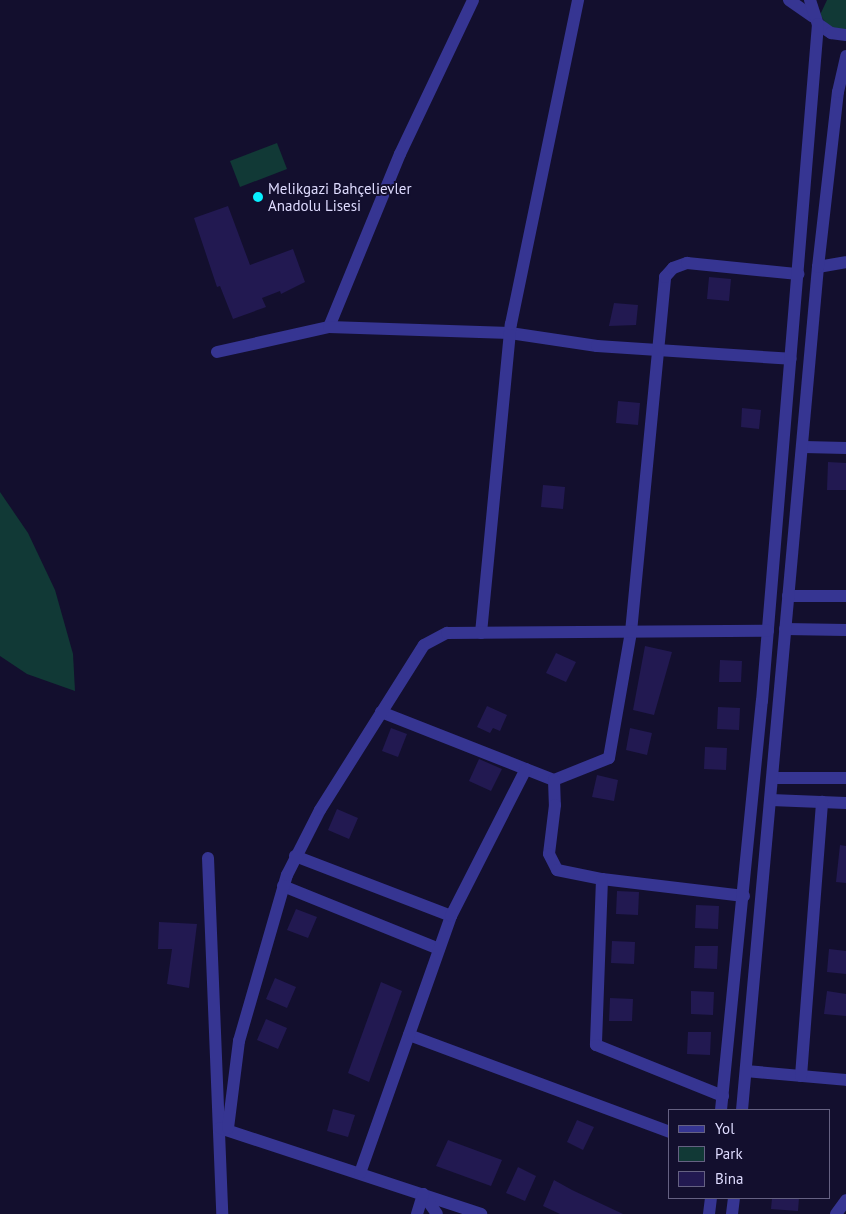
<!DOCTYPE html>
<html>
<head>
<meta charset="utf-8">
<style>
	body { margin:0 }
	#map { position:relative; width:846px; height:1214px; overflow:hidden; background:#130f2e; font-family:"PT Sans",sans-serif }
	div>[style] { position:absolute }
	.green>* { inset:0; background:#113936 }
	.building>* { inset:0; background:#221951 }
	.minor>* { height:12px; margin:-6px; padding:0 6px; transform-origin:6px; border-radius:6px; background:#363592 }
	.dots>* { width:14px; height:14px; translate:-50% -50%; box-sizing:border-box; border:2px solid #130f2e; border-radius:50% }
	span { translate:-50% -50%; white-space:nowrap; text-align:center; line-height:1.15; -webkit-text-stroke:4px #130f2e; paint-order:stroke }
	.poi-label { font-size:15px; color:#dfdcff }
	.left { translate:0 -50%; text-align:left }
	.legend { position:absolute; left:668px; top:1109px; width:162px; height:90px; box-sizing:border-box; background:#130f2e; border:1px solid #656182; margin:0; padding:6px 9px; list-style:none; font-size:15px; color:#dfdcff }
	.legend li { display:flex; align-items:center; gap:10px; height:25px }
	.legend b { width:25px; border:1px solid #656182 }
</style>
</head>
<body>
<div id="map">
	<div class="green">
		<i style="clip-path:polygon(827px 0,846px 0,846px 34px,834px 35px,820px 15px)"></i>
		<i style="clip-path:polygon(277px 143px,287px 169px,240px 187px,230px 161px)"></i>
		<i style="clip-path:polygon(0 492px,28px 533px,55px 590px,73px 654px,75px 691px,27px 674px,0 656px)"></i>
	</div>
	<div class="building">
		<i style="clip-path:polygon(228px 206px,250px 265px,293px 249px,305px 282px,281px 294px,280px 291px,262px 298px,266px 307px,233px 319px,220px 286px,217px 287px,194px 218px)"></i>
		<i style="clip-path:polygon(709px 277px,731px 279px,729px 301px,707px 299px)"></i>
		<i style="clip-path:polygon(614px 303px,638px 305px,636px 325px,609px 326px)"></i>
		<i style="clip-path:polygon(618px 401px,640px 403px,638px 425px,616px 423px)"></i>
		<i style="clip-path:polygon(742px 408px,761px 410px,759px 429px,741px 427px)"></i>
		<i style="clip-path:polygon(828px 462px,846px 463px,846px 490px,827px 490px)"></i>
		<i style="clip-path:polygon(543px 485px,565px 487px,563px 509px,541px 507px)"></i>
		<i style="clip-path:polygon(645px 646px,672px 652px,654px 715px,633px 710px)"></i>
		<i style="clip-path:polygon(556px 653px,576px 662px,566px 682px,546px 673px)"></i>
		<i style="clip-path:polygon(720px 660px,742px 661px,741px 682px,719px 682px)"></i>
		<i style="clip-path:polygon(487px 706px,507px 715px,500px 731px,493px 728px,490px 733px,477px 727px)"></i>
		<i style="clip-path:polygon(718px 707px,740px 708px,739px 730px,717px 729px)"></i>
		<i style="clip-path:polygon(391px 728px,407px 734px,398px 757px,382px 751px)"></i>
		<i style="clip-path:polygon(630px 728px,652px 733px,647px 755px,626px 750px)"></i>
		<i style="clip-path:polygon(705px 747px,727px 748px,726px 770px,704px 769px)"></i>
		<i style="clip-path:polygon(479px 759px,502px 769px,491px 791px,469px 781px)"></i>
		<i style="clip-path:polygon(597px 775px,618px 780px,614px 801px,592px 797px)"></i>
		<i style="clip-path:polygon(337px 809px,358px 818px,349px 839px,328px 830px)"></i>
		<i style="clip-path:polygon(840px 845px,846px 846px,846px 883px,836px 882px)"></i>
		<i style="clip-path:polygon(617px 891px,639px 892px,638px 915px,616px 914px)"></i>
		<i style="clip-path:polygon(696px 905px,719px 906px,718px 929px,695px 928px)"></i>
		<i style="clip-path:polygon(296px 909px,317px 917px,308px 938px,287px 930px)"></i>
		<i style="clip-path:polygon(159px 922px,197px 924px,189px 988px,167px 984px,172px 949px,158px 949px)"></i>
		<i style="clip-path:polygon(612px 941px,635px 942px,634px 964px,611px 963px)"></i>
		<i style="clip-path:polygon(695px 946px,718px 946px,717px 969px,694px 968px)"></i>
		<i style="clip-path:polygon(829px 949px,846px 951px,846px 974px,827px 972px)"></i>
		<i style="clip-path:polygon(275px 978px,296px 987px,287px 1008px,266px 999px)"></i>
		<i style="clip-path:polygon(381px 982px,402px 991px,369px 1082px,348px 1073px)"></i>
		<i style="clip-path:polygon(691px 991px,714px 992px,713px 1015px,691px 1014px)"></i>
		<i style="clip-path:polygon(827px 991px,846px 994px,846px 1016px,824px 1014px)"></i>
		<i style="clip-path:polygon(610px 998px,633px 999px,632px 1021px,609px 1021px)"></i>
		<i style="clip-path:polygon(266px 1019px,287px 1028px,278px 1049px,257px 1040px)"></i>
		<i style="clip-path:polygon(688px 1032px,711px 1032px,710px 1055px,687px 1054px)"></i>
		<i style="clip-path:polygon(333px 1109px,355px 1115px,348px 1137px,327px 1131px)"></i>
		<i style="clip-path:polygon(577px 1120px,594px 1127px,583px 1150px,567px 1142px)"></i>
		<i style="clip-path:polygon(448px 1140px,502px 1160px,491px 1186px,436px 1166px)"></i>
		<i style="clip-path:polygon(518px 1167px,536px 1176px,525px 1201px,506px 1193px)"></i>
		<i style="clip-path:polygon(554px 1180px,572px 1190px,623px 1214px,560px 1214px,543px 1206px)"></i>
		<i style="clip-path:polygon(772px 1198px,799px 1198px,798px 1211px,771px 1209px)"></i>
	</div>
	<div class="minor">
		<i style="left:789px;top:0;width:29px;rotate:35deg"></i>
		<i style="left:810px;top:0;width:25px;rotate:72deg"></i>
		<i style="left:818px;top:24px;width:16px;rotate:35deg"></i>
		<i style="left:831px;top:33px;width:15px;rotate:8deg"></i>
		<i style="left:818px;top:267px;width:28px;rotate:-10deg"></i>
		<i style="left:329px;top:327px;width:187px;rotate:-67.7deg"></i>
		<i style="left:400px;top:154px;width:170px;rotate:-64.6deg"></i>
		<i style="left:217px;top:352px;width:115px;rotate:-12.6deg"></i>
		<i style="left:329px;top:327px;width:181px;rotate:1.9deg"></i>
		<i style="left:510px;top:333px;width:88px;rotate:8.5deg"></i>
		<i style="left:597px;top:346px;width:194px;rotate:3.8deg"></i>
		<i style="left:804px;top:447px;width:42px;rotate:1.4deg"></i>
		<i style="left:788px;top:596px;width:58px"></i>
		<i style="left:785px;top:629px;width:61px;rotate:0.9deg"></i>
		<i style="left:481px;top:633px;width:310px;rotate:-84.5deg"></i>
		<i style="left:511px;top:324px;width:331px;rotate:-78.3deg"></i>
		<i style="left:381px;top:712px;width:186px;rotate:21.5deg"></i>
		<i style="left:554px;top:780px;width:59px;rotate:-21.8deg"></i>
		<i style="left:609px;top:758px;width:128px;rotate:-80.1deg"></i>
		<i style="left:631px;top:632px;width:357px;rotate:-84.5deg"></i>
		<i style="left:665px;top:277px;width:12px;rotate:-48deg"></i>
		<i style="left:673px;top:268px;width:15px;rotate:-20deg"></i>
		<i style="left:687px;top:263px;width:112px;rotate:5.7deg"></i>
		<i style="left:773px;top:778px;width:73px"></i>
		<i style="left:554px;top:780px;width:25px;rotate:88deg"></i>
		<i style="left:555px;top:805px;width:49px;rotate:97deg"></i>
		<i style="left:549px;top:854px;width:18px;rotate:63deg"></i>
		<i style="left:557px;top:870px;width:46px;rotate:11.3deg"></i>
		<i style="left:602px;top:879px;width:143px;rotate:6.8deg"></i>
		<i style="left:771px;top:800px;width:75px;rotate:2.3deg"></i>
		<i style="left:295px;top:856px;width:167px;rotate:21deg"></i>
		<i style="left:208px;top:858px;width:356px;rotate:87.7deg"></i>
		<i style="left:602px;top:879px;width:166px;rotate:92.1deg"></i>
		<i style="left:596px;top:1045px;width:137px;rotate:21.9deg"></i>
		<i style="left:283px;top:886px;width:168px;rotate:22deg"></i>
		<i style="left:409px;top:1035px;width:278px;rotate:20.4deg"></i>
		<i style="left:746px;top:1071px;width:100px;rotate:5.1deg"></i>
		<i style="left:801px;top:1076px;width:275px;rotate:-85.6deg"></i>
		<i style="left:721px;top:1110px;width:411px;rotate:-84.3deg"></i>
		<i style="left:762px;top:701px;width:679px;rotate:-85.27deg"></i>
		<i style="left:742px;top:1110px;width:846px;rotate:-84.85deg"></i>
		<i style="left:818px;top:267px;width:176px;rotate:-83.5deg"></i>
		<i style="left:838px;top:92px;width:37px;rotate:-77deg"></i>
		<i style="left:220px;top:1128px;width:275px;rotate:18.2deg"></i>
		<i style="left:228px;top:1128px;width:88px;rotate:-82.8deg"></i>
		<i style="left:239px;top:1041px;width:173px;rotate:-73.9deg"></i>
		<i style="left:287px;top:875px;width:73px;rotate:-63.1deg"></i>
		<i style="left:320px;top:810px;width:195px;rotate:-57.8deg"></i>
		<i style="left:424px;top:645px;width:26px;rotate:-28deg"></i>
		<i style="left:447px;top:633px;width:321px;rotate:-0.4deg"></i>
		<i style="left:360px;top:1173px;width:273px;rotate:-70.5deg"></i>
		<i style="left:451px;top:916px;width:165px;rotate:-63deg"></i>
		<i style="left:423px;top:1194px;width:24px;rotate:55deg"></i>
		<i style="left:417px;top:1214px;width:21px;rotate:-73deg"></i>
		<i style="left:709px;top:1214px;width:16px;rotate:-83deg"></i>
		<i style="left:732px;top:1214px;width:16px;rotate:-83deg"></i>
		<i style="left:836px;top:1214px;width:17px;rotate:-54deg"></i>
	</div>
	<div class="dots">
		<i style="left:258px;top:197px;background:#08efff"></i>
	</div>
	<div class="poi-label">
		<span class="left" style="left:268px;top:197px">Melikgazi Bahçelievler<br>Anadolu Lisesi</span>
	</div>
	<ul class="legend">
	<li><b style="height:6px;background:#363592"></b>Yol</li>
	<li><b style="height:14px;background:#113936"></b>Park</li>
	<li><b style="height:14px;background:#221951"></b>Bina</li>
	</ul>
</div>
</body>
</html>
